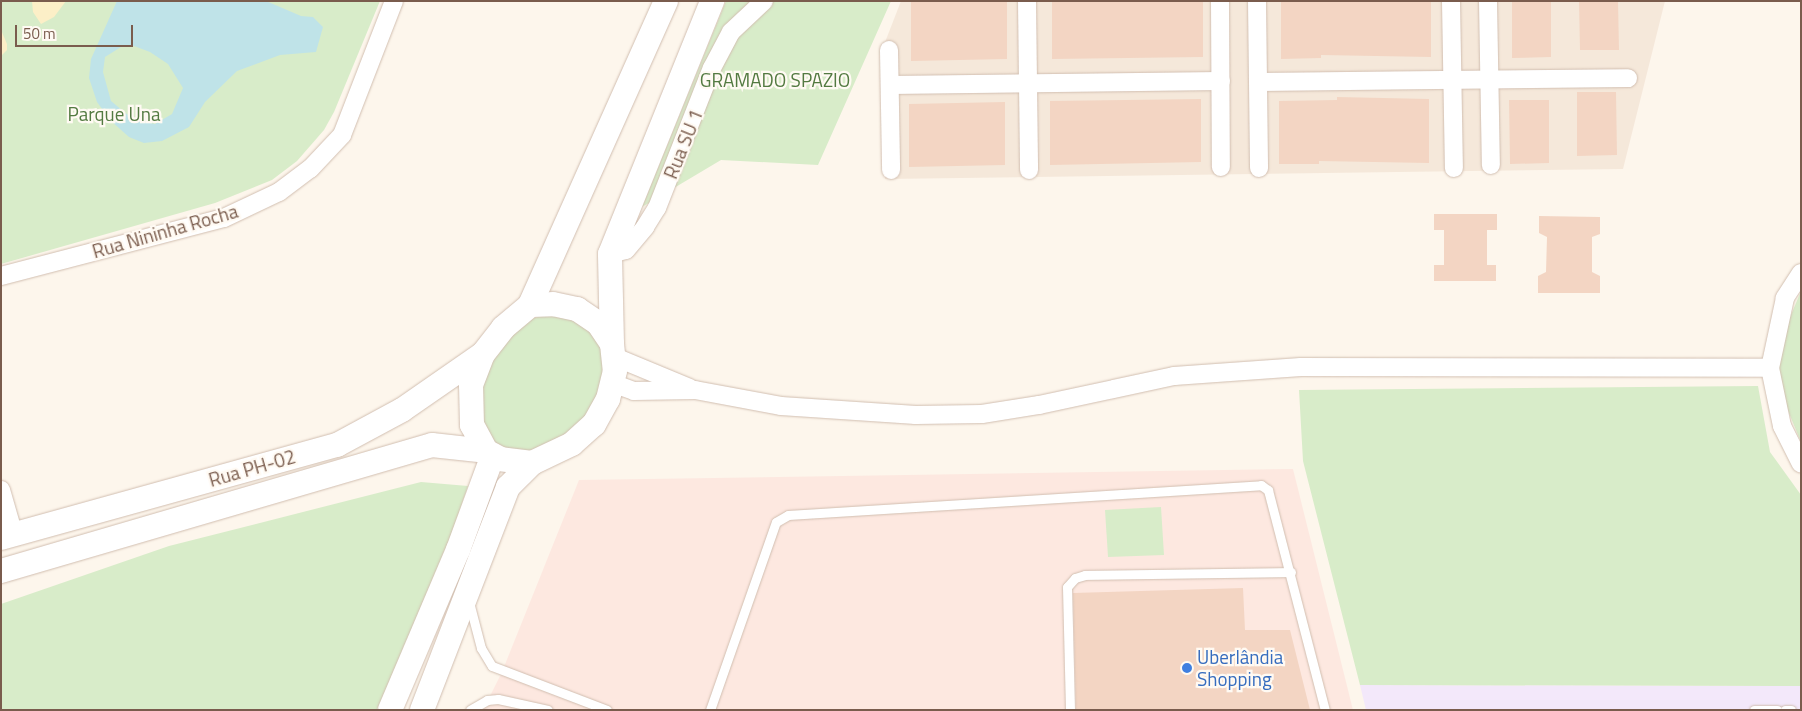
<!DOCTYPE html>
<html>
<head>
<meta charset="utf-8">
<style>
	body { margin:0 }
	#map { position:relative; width:1802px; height:711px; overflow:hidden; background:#fdf6ec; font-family:"Titillium Web",sans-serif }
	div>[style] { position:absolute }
	.residential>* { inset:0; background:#f5e8da }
	.commercial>* { inset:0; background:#fde8e0 }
	.education>* { inset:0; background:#f3e8fa }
	.green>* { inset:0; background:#d8ecc9 }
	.sand>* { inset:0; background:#fcefc7 }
	.water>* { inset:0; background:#bfe3e8 }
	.building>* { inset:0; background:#f3d5c3 }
	.roads { filter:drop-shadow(0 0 1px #d1beb0) drop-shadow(0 0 1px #d1beb0) }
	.lane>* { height:9px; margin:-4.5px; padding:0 4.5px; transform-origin:4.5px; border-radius:4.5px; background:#fff }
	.street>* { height:18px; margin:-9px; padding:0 9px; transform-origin:9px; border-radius:9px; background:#fff }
	.secondary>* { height:24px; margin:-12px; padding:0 12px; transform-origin:12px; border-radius:12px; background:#fff }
	.dots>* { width:14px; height:14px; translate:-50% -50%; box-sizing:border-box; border:2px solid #fffaf3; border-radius:50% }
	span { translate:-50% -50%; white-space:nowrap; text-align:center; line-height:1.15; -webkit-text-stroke:4.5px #fffaf3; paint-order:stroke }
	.park-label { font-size:19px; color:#537a41 }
	.street-label { font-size:19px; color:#7a5c4d }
	.shop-label { font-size:19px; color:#366cbe }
	.left { translate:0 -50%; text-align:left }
	.frame { position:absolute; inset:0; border:2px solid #7a5c4d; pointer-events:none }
	.scale { position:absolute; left:15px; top:25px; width:118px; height:22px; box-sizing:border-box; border:2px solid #7a5c4d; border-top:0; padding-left:6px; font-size:15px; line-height:18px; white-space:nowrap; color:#7a5c4d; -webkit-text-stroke:4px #fffaf3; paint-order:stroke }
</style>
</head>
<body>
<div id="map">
	<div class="residential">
		<i style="clip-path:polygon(901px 1px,1665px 1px,1623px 169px,885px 179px,882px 50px)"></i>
	</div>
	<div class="commercial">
		<i style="clip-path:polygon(1293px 469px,1353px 710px,483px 710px,502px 672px,579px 480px)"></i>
	</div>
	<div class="education">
		<i style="clip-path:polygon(1360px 685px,1801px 686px,1801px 710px,1366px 710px)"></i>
	</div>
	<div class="green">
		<i style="clip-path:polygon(1px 1px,380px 1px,334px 112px,324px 130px,297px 161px,272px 180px,215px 203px,1px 264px)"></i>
		<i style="clip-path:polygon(726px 1px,891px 1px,818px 165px,721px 160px,642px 207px)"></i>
		<i style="clip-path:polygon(1801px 291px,1801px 442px,1786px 406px,1778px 364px,1786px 327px)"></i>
		<i style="clip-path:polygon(553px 313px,574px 318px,591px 329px,603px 347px,605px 370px,599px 395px,586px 418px,567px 436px,543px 448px,517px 454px,493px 444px,481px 423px,480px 387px,491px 359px,510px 334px,530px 319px)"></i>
		<i style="clip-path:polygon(1758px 386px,1770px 452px,1801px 495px,1801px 686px,1360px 685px,1303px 461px,1299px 390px)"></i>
		<i style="clip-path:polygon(421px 482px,468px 486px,391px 710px,1px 710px,1px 604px,169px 546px)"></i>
		<i style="clip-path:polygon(1161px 507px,1164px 555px,1108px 557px,1105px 510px)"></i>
	</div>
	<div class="sand">
		<i style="clip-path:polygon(32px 1px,66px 1px,54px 17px,41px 24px,33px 12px)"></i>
		<i style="clip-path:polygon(1px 30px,7px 44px,7px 50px,1px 56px)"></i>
	</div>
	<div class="water">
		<i style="clip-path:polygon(evenodd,117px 1px,266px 1px,301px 16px,313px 17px,323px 27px,316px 52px,280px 55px,237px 71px,205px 102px,189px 127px,162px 141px,144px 143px,129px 137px,111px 121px,97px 102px,89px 78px,91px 59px,117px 1px,134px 46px,150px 52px,168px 64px,183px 88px,172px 114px,155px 124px,134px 120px,111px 101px,103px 72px,105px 57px,121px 47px,134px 46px)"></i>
	</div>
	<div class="building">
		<i style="clip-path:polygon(911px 1px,1007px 1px,1007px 59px,911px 61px)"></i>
		<i style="clip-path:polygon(1052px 1px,1203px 1px,1203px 57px,1052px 59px)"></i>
		<i style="clip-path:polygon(1281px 1px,1431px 1px,1431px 57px,1321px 55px,1321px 58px,1281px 59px)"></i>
		<i style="clip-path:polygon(1512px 1px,1551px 1px,1551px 57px,1512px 58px)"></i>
		<i style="clip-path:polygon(1579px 1px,1618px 1px,1619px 50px,1580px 50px)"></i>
		<i style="clip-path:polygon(1577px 92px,1616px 92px,1617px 155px,1577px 156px)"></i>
		<i style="clip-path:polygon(1337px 97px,1429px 99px,1429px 163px,1319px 161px,1319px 164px,1279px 164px,1279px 101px,1337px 100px)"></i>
		<i style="clip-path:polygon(1201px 99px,1201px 162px,1050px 165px,1050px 101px)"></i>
		<i style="clip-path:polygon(1509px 100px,1549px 100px,1549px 163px,1510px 164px)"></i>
		<i style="clip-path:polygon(1005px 102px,1005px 165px,909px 167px,909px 104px)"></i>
		<i style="clip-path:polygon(1434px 214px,1497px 214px,1497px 230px,1487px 230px,1487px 265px,1496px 265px,1496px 281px,1434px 281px,1434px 265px,1444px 265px,1444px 230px,1434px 230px)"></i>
		<i style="clip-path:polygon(1539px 216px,1600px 217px,1600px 234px,1592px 237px,1592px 272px,1600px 276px,1600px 293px,1538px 293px,1538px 276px,1546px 272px,1547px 237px,1539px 233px)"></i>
		<i style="clip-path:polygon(1243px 588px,1245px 630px,1290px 630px,1310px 710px,1076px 710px,1073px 593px)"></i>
	</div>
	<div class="roads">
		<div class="lane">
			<i style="left:469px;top:602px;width:48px;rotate:75.4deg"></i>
			<i style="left:481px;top:648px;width:21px;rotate:59deg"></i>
			<i style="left:492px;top:666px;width:123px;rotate:20.9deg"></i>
			<i style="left:470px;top:710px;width:20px;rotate:-30deg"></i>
			<i style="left:487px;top:700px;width:11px;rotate:-5deg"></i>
			<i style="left:498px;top:699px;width:51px;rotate:12.4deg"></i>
			<i style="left:710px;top:710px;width:199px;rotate:-70.7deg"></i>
			<i style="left:776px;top:522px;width:14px;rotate:-30deg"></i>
			<i style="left:788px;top:515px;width:474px;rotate:-3.6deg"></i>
			<i style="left:1261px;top:485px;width:9px;rotate:36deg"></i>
			<i style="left:1268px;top:490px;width:227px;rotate:75.5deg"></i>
			<i style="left:1070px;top:710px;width:123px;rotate:-91.4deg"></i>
			<i style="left:1067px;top:587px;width:12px;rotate:-48deg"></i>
			<i style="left:1075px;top:578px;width:10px;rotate:-17deg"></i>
			<i style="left:1085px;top:575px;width:206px;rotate:-0.8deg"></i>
			<i style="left:1754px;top:710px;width:23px"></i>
			<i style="left:1785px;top:710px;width:6px"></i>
		</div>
		<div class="street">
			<i style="left:1027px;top:1px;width:169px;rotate:89.3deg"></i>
			<i style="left:1220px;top:1px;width:166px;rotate:89.7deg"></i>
			<i style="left:1257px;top:1px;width:167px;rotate:89.3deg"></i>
			<i style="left:1451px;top:1px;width:167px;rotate:89deg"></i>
			<i style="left:1488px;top:1px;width:164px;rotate:89deg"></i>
			<i style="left:889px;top:50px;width:120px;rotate:89deg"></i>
			<i style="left:1258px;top:82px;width:370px;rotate:-0.6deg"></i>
			<i style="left:890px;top:85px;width:331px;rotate:-0.7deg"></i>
			<i style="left:610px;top:254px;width:16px;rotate:-14deg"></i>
			<i style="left:626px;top:250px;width:30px;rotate:-50deg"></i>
			<i style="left:645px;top:227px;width:22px;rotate:-58deg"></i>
			<i style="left:657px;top:208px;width:150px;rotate:-68.6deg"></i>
			<i style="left:712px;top:68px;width:41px;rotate:-62.2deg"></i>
			<i style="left:731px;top:32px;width:45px;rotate:-43.2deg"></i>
			<i style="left:1801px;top:273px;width:30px;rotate:123deg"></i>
			<i style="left:1785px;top:298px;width:72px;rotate:102.1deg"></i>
			<i style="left:1770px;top:368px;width:59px;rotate:78.3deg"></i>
			<i style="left:1782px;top:426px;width:42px;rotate:63.4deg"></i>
			<i style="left:1px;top:276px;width:230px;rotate:-14.6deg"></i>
			<i style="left:224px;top:218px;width:61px;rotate:-25.3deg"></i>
			<i style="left:279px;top:192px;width:39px;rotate:-37deg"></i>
			<i style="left:310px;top:169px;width:47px;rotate:-46.7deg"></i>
			<i style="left:342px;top:135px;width:144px;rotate:-68.8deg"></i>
			<i style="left:615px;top:357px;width:81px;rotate:22.5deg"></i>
			<i style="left:612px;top:383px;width:23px;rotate:20deg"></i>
			<i style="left:634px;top:391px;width:61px;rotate:-0.9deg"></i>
			<i style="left:695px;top:390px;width:87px;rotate:10.5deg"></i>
			<i style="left:781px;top:406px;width:135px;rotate:3.8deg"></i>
			<i style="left:916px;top:415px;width:66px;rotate:-0.9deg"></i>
			<i style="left:982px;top:414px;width:58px;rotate:-9deg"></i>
			<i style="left:1039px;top:405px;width:138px;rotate:-12.1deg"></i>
			<i style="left:1174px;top:376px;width:127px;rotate:-4.1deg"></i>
			<i style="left:1301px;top:367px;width:469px;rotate:0.1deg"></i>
			<i style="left:1px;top:490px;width:47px;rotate:73.9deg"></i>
		</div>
		<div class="secondary">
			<i style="left:553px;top:304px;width:25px;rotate:12deg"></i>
			<i style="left:577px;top:309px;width:25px;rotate:34deg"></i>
			<i style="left:598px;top:323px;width:25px;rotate:56deg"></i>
			<i style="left:612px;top:344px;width:27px;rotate:84deg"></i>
			<i style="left:615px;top:371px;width:29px;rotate:104deg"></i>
			<i style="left:608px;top:399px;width:29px;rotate:119deg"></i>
			<i style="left:594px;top:424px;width:30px;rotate:138deg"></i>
			<i style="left:572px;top:444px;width:44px;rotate:154.6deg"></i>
			<i style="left:532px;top:463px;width:31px;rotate:-173deg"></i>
			<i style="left:501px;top:459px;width:17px;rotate:-152deg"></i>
			<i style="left:486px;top:451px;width:30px;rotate:-118deg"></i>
			<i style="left:472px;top:425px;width:40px;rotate:-91.4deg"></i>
			<i style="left:471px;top:385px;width:33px;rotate:-69deg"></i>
			<i style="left:483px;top:354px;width:33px;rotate:-52deg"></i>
			<i style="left:503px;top:328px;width:35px;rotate:-40deg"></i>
			<i style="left:530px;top:305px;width:23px;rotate:-2deg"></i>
			<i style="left:530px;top:305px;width:333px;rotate:-65.9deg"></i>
			<i style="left:612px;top:344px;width:90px;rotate:-91.3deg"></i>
			<i style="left:610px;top:254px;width:273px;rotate:-68deg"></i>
			<i style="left:1px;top:538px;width:349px;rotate:-15.5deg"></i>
			<i style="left:337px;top:445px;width:74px;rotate:-28.3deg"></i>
			<i style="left:402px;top:410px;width:98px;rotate:-34.7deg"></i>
			<i style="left:1px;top:571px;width:449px;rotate:-16.3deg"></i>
			<i style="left:432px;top:445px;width:54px;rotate:6.3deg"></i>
			<i style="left:390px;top:710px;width:174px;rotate:-67deg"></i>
			<i style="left:458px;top:550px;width:101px;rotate:-69.8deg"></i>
			<i style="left:422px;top:710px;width:239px;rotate:-68.9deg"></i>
			<i style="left:508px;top:487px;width:34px;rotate:-45deg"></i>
		</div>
	</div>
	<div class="dots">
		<i style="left:1187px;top:668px;background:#3f7fe0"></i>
	</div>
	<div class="park-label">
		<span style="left:775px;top:80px">GRAMADO SPAZIO</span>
		<span style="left:114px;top:114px">Parque Una</span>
	</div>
	<div class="street-label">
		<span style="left:683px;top:144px;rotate:-68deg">Rua SU 1</span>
		<span style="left:165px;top:231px;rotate:-16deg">Rua Nininha Rocha</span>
		<span style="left:252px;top:468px;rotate:-16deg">Rua PH-02</span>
	</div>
	<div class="shop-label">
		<span class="left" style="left:1197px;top:668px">Uberlândia<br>Shopping</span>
	</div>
	<div class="frame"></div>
	<div class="scale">50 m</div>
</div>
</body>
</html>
